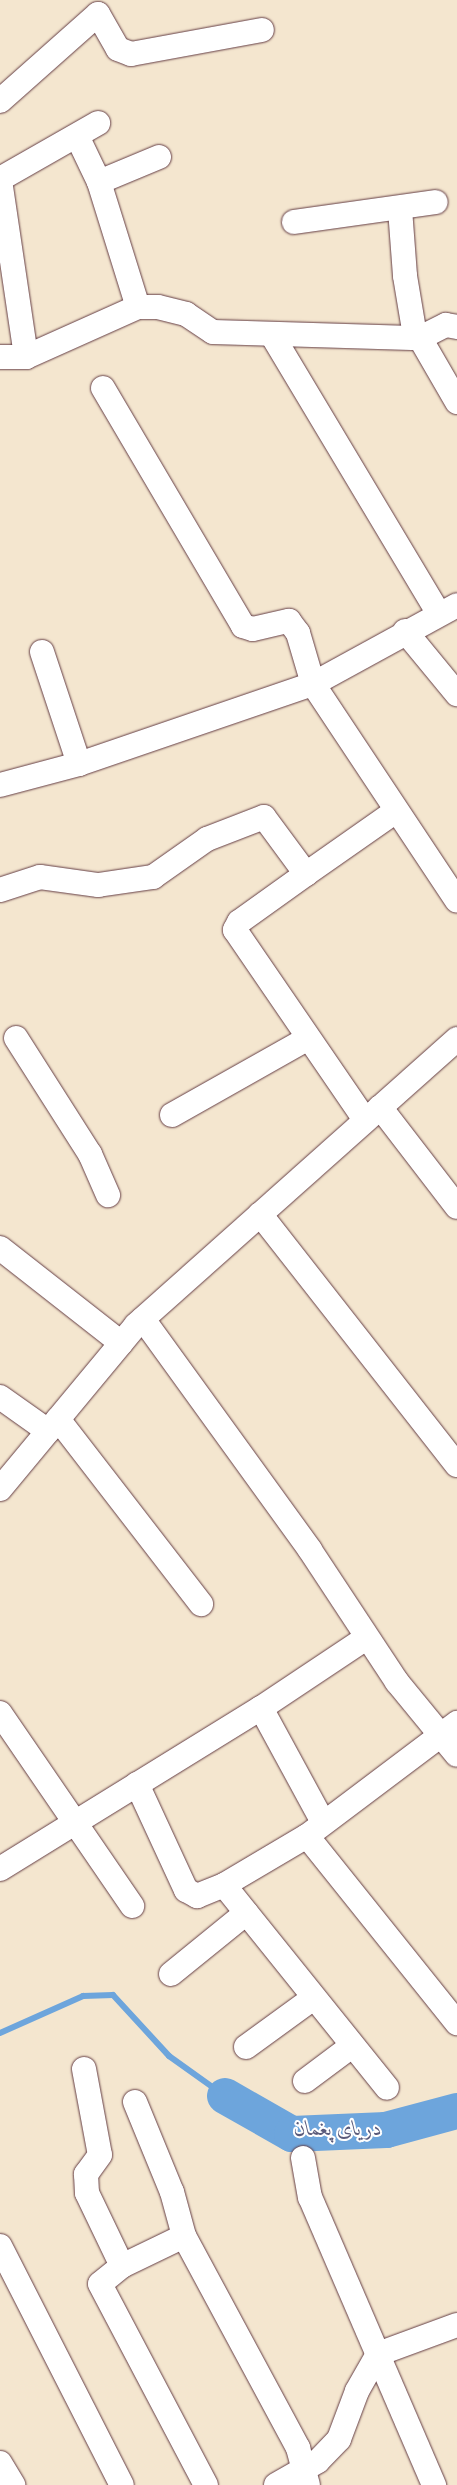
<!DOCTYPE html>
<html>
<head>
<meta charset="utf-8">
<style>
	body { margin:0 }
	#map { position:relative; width:457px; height:2485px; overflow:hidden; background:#f4e6cf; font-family:"Libre Bodoni",Amiri,serif }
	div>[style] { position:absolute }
	.stream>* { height:6px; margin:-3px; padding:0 3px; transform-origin:3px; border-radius:3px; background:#6da5dc }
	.river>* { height:36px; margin:-18px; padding:0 18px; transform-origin:18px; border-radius:18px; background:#6da5dc }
	.roads { filter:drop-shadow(0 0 1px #643d44) drop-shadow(0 0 1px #643d44) }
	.minor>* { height:24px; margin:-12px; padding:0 12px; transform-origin:12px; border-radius:12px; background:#fff }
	span { translate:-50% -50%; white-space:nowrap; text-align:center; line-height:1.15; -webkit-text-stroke:4px #fff; paint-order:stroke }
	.water-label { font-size:21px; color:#5a5b7b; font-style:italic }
</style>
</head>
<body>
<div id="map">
	<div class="stream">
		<i style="left:0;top:2033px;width:91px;rotate:-24deg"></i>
		<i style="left:83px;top:1996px;width:30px;rotate:-2deg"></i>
		<i style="left:113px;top:1995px;width:83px;rotate:47.4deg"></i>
		<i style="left:169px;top:2056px;width:69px;rotate:35.5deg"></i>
	</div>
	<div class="river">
		<i style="left:225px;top:2096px;width:77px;rotate:29.6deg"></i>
		<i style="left:292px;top:2134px;width:94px;rotate:-2.4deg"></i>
		<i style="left:386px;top:2130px;width:73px;rotate:-15deg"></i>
	</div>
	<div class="roads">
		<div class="minor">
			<i style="left:0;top:101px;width:131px;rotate:-41.6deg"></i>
			<i style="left:98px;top:14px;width:40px;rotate:60.3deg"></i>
			<i style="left:118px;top:49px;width:14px;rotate:21deg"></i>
			<i style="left:131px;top:54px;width:133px;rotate:-10.4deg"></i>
			<i style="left:77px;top:136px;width:51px;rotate:64.4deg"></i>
			<i style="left:99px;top:182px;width:131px;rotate:72.7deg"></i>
			<i style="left:0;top:179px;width:113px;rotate:-29.7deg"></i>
			<i style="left:0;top:180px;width:179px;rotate:81.6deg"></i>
			<i style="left:99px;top:182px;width:65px;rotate:-22.6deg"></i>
			<i style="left:400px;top:209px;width:67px;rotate:85.7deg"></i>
			<i style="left:405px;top:276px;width:61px;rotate:80.5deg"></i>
			<i style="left:294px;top:222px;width:143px;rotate:-8deg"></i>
			<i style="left:272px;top:335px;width:325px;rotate:59.1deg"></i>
			<i style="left:420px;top:338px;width:74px;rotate:60deg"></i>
			<i style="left:0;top:357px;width:26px"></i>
			<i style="left:26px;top:357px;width:123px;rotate:-24.1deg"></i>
			<i style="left:138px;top:307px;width:20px"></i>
			<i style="left:158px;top:307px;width:29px;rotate:14deg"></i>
			<i style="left:186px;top:314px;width:32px;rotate:34deg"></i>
			<i style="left:213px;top:332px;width:207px;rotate:1.7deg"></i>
			<i style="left:420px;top:338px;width:29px;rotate:-27deg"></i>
			<i style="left:446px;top:325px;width:11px;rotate:10deg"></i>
			<i style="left:103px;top:388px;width:276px;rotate:59.5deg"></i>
			<i style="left:243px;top:626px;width:10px;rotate:17deg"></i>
			<i style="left:253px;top:629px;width:37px;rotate:-13deg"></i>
			<i style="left:289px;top:621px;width:15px;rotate:53deg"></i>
			<i style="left:298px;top:633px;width:53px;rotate:73.6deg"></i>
			<i style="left:313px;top:684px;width:260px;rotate:56.4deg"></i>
			<i style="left:405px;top:631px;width:82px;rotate:50.5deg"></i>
			<i style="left:42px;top:652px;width:118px;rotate:71.7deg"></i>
			<i style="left:0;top:785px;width:82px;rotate:-14.9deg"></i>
			<i style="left:79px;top:764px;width:247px;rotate:-18.9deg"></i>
			<i style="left:313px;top:684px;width:164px;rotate:-28.7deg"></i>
			<i style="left:306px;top:874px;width:82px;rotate:144.4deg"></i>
			<i style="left:239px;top:922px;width:9px;rotate:117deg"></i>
			<i style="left:235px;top:930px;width:230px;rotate:55.6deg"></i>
			<i style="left:0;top:890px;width:42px;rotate:-18deg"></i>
			<i style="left:40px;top:877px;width:59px;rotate:7.9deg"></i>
			<i style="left:98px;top:885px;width:56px;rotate:-8.3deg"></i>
			<i style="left:153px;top:877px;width:66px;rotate:-35.1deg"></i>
			<i style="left:207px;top:839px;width:61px;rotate:-21.1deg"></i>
			<i style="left:264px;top:817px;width:71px;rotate:53.6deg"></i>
			<i style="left:306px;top:874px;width:110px;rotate:-35deg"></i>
			<i style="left:16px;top:1038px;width:138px;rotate:57.5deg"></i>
			<i style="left:90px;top:1154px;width:45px;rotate:66.3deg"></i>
			<i style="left:380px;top:1107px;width:126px;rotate:52.4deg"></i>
			<i style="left:172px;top:1115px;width:155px;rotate:-29.4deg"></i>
			<i style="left:260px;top:1214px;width:319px;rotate:51.9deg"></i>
			<i style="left:0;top:1248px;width:154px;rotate:38.1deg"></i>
			<i style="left:143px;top:1319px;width:285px;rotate:54.1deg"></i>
			<i style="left:310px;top:1550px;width:158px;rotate:56.6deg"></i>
			<i style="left:397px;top:1682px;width:94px;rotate:50.6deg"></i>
			<i style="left:0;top:1397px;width:59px;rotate:35.3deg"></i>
			<i style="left:58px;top:1419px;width:234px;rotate:52.3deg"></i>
			<i style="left:0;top:1489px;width:213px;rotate:-50.3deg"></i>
			<i style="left:136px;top:1325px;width:430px;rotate:-41.7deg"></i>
			<i style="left:261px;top:1708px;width:130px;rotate:61.5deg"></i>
			<i style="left:0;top:1713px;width:234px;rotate:55.6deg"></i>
			<i style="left:137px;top:1784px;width:117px;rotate:65.2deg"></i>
			<i style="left:186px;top:1890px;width:13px;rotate:29deg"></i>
			<i style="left:197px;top:1896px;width:29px;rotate:-22deg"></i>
			<i style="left:224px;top:1885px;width:96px;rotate:-30.6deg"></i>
			<i style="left:307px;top:1836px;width:188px;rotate:-37deg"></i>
			<i style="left:307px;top:1836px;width:240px;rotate:51.3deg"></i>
			<i style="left:0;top:1869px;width:307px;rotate:-31.7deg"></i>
			<i style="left:261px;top:1708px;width:126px;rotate:-33.7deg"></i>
			<i style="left:224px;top:1885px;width:260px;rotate:51.2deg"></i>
			<i style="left:171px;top:1974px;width:97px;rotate:-39.1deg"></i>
			<i style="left:246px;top:2047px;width:82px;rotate:-36deg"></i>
			<i style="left:84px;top:2069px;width:87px;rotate:79.5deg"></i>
			<i style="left:100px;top:2155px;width:24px;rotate:126deg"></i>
			<i style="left:86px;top:2174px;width:19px;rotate:87deg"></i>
			<i style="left:87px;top:2193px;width:81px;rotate:64.4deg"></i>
			<i style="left:305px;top:2081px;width:59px;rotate:-36.7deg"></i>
			<i style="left:135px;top:2102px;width:97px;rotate:67.7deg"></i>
			<i style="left:172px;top:2192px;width:46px;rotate:74.7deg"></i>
			<i style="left:184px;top:2236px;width:241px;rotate:61.7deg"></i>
			<i style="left:298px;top:2448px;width:38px;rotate:75deg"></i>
			<i style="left:303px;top:2158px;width:40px;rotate:80deg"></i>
			<i style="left:310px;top:2197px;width:314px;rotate:66.7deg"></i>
			<i style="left:184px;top:2236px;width:69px;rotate:154.2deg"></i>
			<i style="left:122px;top:2266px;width:28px;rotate:141deg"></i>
			<i style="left:100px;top:2284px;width:227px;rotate:62.2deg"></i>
			<i style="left:0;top:2246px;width:268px;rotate:63deg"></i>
			<i style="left:0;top:2463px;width:26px;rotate:59deg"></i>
			<i style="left:276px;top:2485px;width:48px;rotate:-29.7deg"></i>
			<i style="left:318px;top:2461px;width:30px;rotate:-46deg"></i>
			<i style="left:339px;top:2439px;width:51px;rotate:-69.4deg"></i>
			<i style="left:357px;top:2391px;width:43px;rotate:-60.4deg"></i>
			<i style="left:378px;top:2354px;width:84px;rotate:-20.2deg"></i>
		</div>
	</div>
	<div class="water-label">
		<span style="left:338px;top:2129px">دریای پغمان</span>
	</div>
</div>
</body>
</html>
